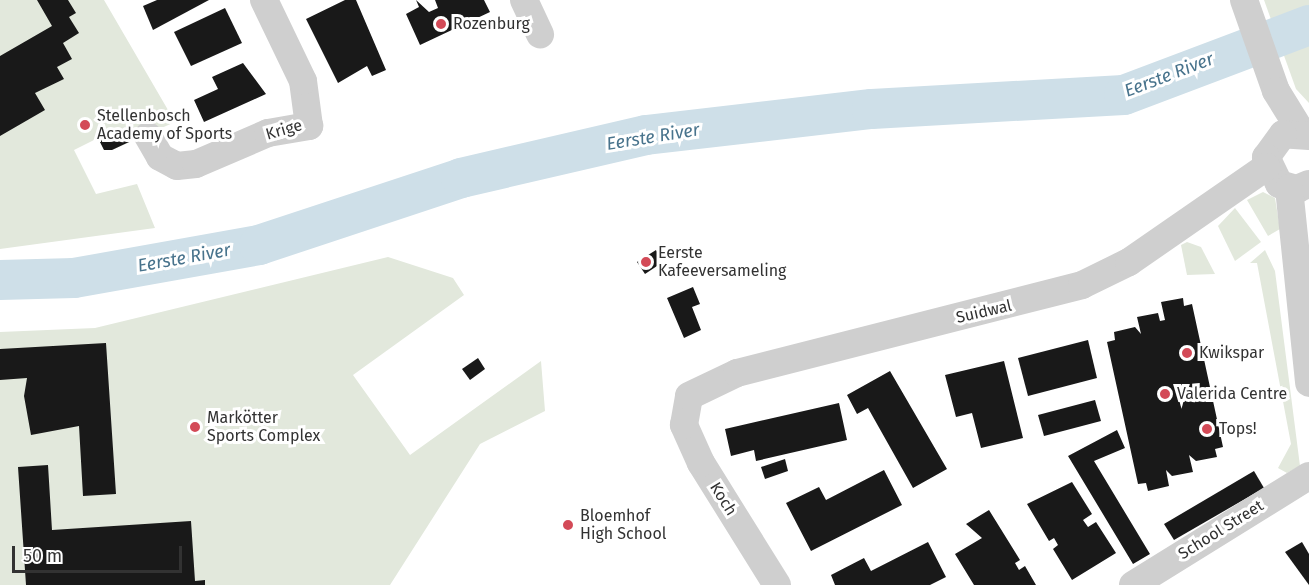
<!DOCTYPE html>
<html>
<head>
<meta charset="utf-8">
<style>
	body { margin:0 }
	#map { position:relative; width:1309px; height:585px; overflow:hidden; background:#fff; font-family:"Fira Sans",sans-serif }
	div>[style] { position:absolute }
	.green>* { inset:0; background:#e2e8dc }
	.river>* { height:40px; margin:-20px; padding:0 20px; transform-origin:20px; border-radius:20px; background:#cedfe8 }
	.building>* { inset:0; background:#191919 }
	.minor>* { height:28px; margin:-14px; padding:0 14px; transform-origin:14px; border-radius:14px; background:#cfcfcf }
	.dots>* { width:16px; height:16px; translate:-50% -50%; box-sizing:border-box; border:3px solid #fff; border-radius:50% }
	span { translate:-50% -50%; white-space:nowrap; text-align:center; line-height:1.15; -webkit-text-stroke:6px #fff; paint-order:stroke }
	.poi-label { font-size:16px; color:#323232 }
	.left { translate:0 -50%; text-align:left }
	.street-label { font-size:16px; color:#323232 }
	.water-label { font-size:18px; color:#48738c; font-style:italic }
	.scale { position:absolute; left:12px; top:546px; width:170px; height:27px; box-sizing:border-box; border:3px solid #323232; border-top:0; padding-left:8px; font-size:18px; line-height:21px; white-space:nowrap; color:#323232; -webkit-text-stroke:4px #fff; paint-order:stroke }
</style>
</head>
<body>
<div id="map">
	<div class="green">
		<i style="clip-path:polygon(0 0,104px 0,175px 122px,112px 150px,104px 150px,98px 138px,74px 150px,96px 194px,137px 184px,155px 228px,0 249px)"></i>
		<i style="clip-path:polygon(1264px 0,1309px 0,1309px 103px,1296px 89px)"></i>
		<i style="clip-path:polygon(1263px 192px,1275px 198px,1280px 229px,1268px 236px,1247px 200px)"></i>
		<i style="clip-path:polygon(1235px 208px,1261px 242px,1235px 261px,1218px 226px)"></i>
		<i style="clip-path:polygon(1187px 242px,1201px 247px,1215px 274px,1187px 275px,1181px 245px)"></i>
		<i style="clip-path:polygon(1265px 250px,1275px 271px,1300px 466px,1287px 473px,1278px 468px,1291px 444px,1257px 263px,1250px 263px)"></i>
		<i style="clip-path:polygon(388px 257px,453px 278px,464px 295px,353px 375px,410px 455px,541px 361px,545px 411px,480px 444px,390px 585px,0 585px,0 332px,95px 328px)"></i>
	</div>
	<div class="river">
		<i style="left:0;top:280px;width:74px;rotate:-1.5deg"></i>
		<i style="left:74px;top:278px;width:188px;rotate:-10.1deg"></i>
		<i style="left:259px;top:245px;width:213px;rotate:-18.3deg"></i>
		<i style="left:461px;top:178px;width:190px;rotate:-13.1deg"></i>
		<i style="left:646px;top:135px;width:227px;rotate:-6.6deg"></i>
		<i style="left:872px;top:109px;width:252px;rotate:-3.2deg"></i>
		<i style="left:1124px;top:95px;width:198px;rotate:-20.7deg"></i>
	</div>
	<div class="building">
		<i style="clip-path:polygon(37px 0,68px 0,76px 13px,69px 17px,79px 33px,63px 43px,72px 59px,57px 67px,64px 79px,35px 93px,45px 110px,0 136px,0 56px,52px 26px)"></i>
		<i style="clip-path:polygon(157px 0,209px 0,153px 30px,143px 6px)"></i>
		<i style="clip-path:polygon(345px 0,356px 0,386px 70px,372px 76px,367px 66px,338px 83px,306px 19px)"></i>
		<i style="clip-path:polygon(416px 0,429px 12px,438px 8px,435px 0,484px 0,490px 12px,420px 45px,406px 14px,419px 7px)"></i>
		<i style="clip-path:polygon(225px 8px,242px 43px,191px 66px,174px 32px)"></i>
		<i style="clip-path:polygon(243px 63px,266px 94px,204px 122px,194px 100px,218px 89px,212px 77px)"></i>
		<i style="clip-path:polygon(124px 133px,129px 142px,112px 150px,104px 150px,98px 138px,104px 135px,108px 141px)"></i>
		<i style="clip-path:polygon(656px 250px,663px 262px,645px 274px,637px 262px)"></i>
		<i style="clip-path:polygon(693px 287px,700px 304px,692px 307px,701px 330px,684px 338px,667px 298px)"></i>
		<i style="clip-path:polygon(1183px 298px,1184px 306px,1192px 304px,1223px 447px,1215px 449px,1217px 457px,1196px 461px,1189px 455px,1193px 472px,1172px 476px,1166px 470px,1169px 486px,1148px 491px,1146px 483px,1138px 484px,1107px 342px,1115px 340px,1114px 332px,1135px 327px,1141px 334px,1137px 317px,1158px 313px,1160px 321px,1165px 320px,1161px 302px)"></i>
		<i style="clip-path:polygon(1088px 340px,1097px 378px,1028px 396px,1018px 358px)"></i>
		<i style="clip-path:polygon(106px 343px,116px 494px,83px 496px,79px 426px,31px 435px,24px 396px,27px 378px,0 380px,0 349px)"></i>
		<i style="clip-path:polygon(478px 358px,485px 369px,470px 380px,462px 369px)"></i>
		<i style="clip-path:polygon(1004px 361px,1023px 438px,981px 448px,972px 413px,956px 417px,945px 375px)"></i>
		<i style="clip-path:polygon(890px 371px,947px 469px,913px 488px,868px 408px,857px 414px,847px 395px)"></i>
		<i style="clip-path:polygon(1095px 400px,1101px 421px,1044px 436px,1038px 415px)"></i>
		<i style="clip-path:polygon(839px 403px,847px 440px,756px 461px,754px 450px,731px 456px,725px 429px)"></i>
		<i style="clip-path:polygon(1117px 430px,1125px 448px,1094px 461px,1150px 554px,1133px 564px,1068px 456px)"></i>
		<i style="clip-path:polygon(785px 459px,788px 471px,765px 479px,761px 467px)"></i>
		<i style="clip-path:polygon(48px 465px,52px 530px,191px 521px,195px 581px,205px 580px,205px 585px,26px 585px,18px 467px)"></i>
		<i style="clip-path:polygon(884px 470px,902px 505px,811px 551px,786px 503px,819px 487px,826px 500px)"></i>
		<i style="clip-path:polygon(1254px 471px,1264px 488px,1174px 540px,1164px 524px)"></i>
		<i style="clip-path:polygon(1072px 482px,1092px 514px,1083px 520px,1088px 527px,1096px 522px,1116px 553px,1072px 580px,1053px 549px,1058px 545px,1054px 538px,1049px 541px,1027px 504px)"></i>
		<i style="clip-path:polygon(989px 510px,1020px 560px,1015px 563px,1019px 570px,1025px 566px,1036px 585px,974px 585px,955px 554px,982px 538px,966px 524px)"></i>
		<i style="clip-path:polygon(928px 542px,946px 577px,930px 585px,835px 585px,831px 575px,864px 558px,871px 571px)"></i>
		<i style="clip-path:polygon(1302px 542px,1309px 554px,1309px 585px,1285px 552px)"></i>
	</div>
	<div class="minor">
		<i style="left:524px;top:0;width:38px;rotate:65deg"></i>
		<i style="left:1244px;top:0;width:96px;rotate:70.6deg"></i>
		<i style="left:1276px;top:91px;width:49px;rotate:58.2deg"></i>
		<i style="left:148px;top:136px;width:24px;rotate:60deg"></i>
		<i style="left:160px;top:157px;width:19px;rotate:28deg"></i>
		<i style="left:177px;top:166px;width:19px;rotate:-6deg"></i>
		<i style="left:196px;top:164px;width:78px;rotate:-23.3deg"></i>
		<i style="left:268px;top:133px;width:42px;rotate:-9.7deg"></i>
		<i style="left:309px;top:126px;width:45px;rotate:-97.6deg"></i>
		<i style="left:303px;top:81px;width:90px;rotate:-115.7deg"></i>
		<i style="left:1309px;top:136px;width:26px;rotate:-176deg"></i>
		<i style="left:1283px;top:134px;width:29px;rotate:126deg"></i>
		<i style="left:1266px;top:157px;width:30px;rotate:64deg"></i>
		<i style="left:1279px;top:184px;width:19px;rotate:16deg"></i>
		<i style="left:1297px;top:189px;width:13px;rotate:-23deg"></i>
		<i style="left:1289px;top:188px;width:196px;rotate:84.1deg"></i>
		<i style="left:777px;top:585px;width:144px;rotate:-121.9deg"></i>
		<i style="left:701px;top:463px;width:42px;rotate:-114.1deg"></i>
		<i style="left:684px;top:425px;width:29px;rotate:-80deg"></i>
		<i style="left:689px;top:396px;width:53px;rotate:-25.6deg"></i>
		<i style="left:737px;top:373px;width:356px;rotate:-14.3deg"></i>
		<i style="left:1082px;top:285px;width:52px;rotate:-26.1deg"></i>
		<i style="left:1129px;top:262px;width:167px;rotate:-34.7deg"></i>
		<i style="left:1133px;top:585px;width:207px;rotate:-31.8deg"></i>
	</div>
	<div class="dots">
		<i style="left:441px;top:24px;background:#d34a57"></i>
		<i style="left:85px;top:125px;background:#d34a57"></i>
		<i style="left:646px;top:262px;background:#d34a57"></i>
		<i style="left:1187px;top:353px;background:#d34a57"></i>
		<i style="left:1165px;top:394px;background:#d34a57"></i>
		<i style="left:195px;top:427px;background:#d34a57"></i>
		<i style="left:1207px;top:429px;background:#d34a57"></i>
		<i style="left:568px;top:525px;background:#d34a57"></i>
	</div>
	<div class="poi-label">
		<span class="left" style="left:453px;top:24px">Rozenburg</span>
		<span class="left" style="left:97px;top:125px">Stellenbosch<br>Academy of Sports</span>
		<span class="left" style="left:658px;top:262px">Eerste<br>Kafeeversameling</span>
		<span class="left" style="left:1199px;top:353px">Kwikspar</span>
		<span class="left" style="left:1177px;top:394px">Valerida Centre</span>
		<span class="left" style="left:207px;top:427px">Markötter<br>Sports Complex</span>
		<span class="left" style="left:1219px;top:429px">Tops!</span>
		<span class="left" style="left:580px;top:525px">Bloemhof<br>High School</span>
	</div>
	<div class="street-label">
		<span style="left:284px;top:130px;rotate:-16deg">Krige</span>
		<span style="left:984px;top:312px;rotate:-13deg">Suidwal</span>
		<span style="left:723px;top:499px;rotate:58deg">Koch</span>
		<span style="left:1221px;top:530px;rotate:-32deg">School Street</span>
	</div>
	<div class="water-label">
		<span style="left:1169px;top:75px;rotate:-21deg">Eerste River</span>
		<span style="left:653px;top:137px;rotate:-9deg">Eerste River</span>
		<span style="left:184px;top:258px;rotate:-10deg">Eerste River</span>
	</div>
	<div class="scale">50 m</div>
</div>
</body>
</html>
